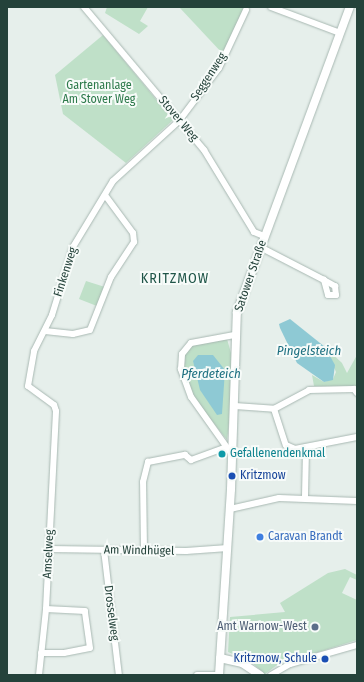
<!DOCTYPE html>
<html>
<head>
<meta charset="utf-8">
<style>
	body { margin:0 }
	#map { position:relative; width:364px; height:682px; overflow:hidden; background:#e6efeb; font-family:"Fira Sans Condensed",sans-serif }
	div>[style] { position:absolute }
	.green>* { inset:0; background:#bfe0c8 }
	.water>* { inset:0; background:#8ec9d4 }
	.roads { filter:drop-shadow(0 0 1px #a8b8b2) drop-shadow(0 0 1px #a8b8b2) }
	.street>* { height:6px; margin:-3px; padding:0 3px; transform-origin:3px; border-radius:3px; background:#fff }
	.secondary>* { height:8px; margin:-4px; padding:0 4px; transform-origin:4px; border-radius:4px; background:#fff }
	.dots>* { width:11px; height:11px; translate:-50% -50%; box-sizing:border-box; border:2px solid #f7fbf9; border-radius:50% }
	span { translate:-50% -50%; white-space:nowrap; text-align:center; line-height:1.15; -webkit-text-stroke:4px #f7fbf9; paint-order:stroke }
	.street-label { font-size:12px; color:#24423a }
	.park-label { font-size:12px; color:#2d7a4b }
	.culture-label { font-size:12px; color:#0d838f }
	.left { translate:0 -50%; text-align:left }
	.transit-label { font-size:12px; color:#164399 }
	.right { translate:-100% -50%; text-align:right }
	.shop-label { font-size:12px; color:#366cbe }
	.service-label { font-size:12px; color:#4e5e75 }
	.water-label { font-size:13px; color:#1c6f80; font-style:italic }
	.quarter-label { font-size:14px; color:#1f5548; letter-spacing:1px }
	.frame { position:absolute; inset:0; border:8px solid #24423a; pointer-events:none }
</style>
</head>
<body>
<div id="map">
	<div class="green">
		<i style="clip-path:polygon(107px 7px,148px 7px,140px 21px,148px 26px,139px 34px,105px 13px)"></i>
		<i style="clip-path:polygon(179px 7px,244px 7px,223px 54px)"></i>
		<i style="clip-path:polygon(103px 35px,173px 120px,126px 163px,63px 114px,55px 75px)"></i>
		<i style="clip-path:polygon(86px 281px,108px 288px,102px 308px,79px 299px)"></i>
		<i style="clip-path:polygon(227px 339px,231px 353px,231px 405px,227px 440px,193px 397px,183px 365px,185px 353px,192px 345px)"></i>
		<i style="clip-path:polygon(325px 347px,342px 363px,347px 373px,357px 355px,357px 389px,314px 386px,312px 375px,324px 382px,333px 379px,336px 372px)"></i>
		<i style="clip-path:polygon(345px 569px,357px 575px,357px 580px,350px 577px,342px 593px,357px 600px,357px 640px,277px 665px,265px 674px,251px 662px,228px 652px,230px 617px,285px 612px,280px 603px,328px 573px)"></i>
	</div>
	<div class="water">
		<i style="clip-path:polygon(290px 319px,325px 347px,335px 365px,333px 380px,324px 382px,297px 363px,280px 328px,279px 324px)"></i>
		<i style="clip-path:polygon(198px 355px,213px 355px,225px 370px,222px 414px,217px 415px,200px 390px,193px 361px)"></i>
	</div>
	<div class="roads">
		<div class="street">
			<i style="left:84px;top:7px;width:187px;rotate:50deg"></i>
			<i style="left:204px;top:150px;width:96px;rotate:58.6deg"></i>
			<i style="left:254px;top:232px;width:11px;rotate:22deg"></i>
			<i style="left:271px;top:7px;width:74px;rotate:20.6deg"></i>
			<i style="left:260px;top:247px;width:72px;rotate:27.3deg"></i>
			<i style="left:324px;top:280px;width:13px;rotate:29deg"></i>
			<i style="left:335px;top:286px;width:9px;rotate:84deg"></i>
			<i style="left:336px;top:295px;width:8px;rotate:180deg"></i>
			<i style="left:328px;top:295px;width:16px;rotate:-105deg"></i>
			<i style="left:45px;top:331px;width:28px;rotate:6deg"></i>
			<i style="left:73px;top:334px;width:17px;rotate:-13deg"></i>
			<i style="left:90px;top:330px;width:57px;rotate:-68.4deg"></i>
			<i style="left:111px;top:277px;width:42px;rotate:-56.7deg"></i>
			<i style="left:134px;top:242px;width:9px;rotate:-96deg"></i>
			<i style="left:133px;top:233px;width:47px;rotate:-126.4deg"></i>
			<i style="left:235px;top:406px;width:39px;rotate:4deg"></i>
			<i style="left:274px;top:409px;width:38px;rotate:72deg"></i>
			<i style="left:286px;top:445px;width:10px;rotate:24deg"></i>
			<i style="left:295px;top:449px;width:63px;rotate:-11deg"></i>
			<i style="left:274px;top:409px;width:40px;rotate:-28deg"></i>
			<i style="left:309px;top:390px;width:45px;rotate:-1.3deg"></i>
			<i style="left:354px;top:389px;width:5px;rotate:53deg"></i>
			<i style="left:233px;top:456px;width:72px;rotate:-125.4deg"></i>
			<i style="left:191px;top:397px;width:30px;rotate:-110deg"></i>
			<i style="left:181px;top:369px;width:15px;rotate:-86deg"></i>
			<i style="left:182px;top:354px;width:14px;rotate:-51deg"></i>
			<i style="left:191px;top:343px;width:44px;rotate:-10.5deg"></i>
			<i style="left:305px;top:497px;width:48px;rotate:-88.8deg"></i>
			<i style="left:230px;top:509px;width:50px;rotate:-12.7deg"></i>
			<i style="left:279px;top:498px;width:78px;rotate:2.2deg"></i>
			<i style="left:49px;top:549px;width:137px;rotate:0.8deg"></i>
			<i style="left:186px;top:551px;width:42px;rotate:-4.1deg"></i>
			<i style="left:104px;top:550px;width:126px;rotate:83.2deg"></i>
			<i style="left:144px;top:550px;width:68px;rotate:-90.8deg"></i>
			<i style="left:143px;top:482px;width:21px;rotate:-76deg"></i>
			<i style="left:148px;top:462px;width:38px;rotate:-11deg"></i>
			<i style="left:185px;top:455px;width:8px;rotate:40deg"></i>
			<i style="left:191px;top:460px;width:35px;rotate:-20deg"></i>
			<i style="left:41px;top:653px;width:23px"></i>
			<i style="left:64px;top:653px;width:26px;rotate:-11deg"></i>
			<i style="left:90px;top:648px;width:37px;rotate:-98deg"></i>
			<i style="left:85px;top:611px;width:39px;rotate:-177deg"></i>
			<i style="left:39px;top:675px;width:66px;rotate:-83.9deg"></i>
			<i style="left:46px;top:609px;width:198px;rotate:-87.1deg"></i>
			<i style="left:56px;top:411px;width:6px;rotate:-108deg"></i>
			<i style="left:54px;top:405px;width:32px;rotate:-144deg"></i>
			<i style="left:28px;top:386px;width:36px;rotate:-80deg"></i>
			<i style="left:34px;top:351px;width:40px;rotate:-63.4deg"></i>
			<i style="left:52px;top:315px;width:71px;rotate:-72.8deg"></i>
			<i style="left:73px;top:247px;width:77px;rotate:-58.8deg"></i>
			<i style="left:113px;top:181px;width:89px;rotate:-42.3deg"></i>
			<i style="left:179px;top:121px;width:66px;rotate:-53deg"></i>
			<i style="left:219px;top:68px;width:64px;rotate:-65deg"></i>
			<i style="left:197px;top:675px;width:22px"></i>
			<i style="left:271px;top:675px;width:22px;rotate:-30deg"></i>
			<i style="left:290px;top:664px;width:70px;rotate:-15.8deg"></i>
		</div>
		<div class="secondary">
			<i style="left:220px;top:658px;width:23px;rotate:13deg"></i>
			<i style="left:242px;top:663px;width:22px;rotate:34deg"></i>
			<i style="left:219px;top:675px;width:186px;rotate:-86.3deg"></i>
			<i style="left:231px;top:489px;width:177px;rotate:-88.1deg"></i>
			<i style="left:237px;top:312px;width:325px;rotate:-69.7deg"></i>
		</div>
	</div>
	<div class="dots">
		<i style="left:222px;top:454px;background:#0f9aa8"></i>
		<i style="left:232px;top:476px;background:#1a4fb4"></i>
		<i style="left:260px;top:537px;background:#3f7fe0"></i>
		<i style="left:315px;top:627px;background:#5c6f8a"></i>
		<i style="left:325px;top:659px;background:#1a4fb4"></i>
	</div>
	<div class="street-label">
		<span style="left:209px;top:77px;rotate:-57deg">Seggenweg</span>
		<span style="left:178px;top:119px;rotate:50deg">Stover Weg</span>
		<span style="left:66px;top:272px;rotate:-72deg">Finkenweg</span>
		<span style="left:251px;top:276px;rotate:-71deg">Satower Straße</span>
		<span style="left:139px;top:551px;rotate:1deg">Am Windhügel</span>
		<span style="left:49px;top:554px;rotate:-87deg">Amselweg</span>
		<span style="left:111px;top:613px;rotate:83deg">Drosselweg</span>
	</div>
	<div class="park-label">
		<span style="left:99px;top:93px">Gartenanlage<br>Am Stover Weg</span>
	</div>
	<div class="culture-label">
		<span class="left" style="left:230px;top:454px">Gefallenendenkmal</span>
	</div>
	<div class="transit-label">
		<span class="left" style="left:240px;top:476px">Kritzmow</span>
		<span class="right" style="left:317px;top:659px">Kritzmow, Schule</span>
	</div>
	<div class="shop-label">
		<span class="left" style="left:268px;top:537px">Caravan Brandt</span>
	</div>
	<div class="service-label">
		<span class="right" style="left:307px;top:627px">Amt Warnow-West</span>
	</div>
	<div class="water-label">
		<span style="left:309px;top:351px">Pingelsteich</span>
		<span style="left:211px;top:374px">Pferdeteich</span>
	</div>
	<div class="quarter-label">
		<span style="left:175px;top:279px">KRITZMOW</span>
	</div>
	<div class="frame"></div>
</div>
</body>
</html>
